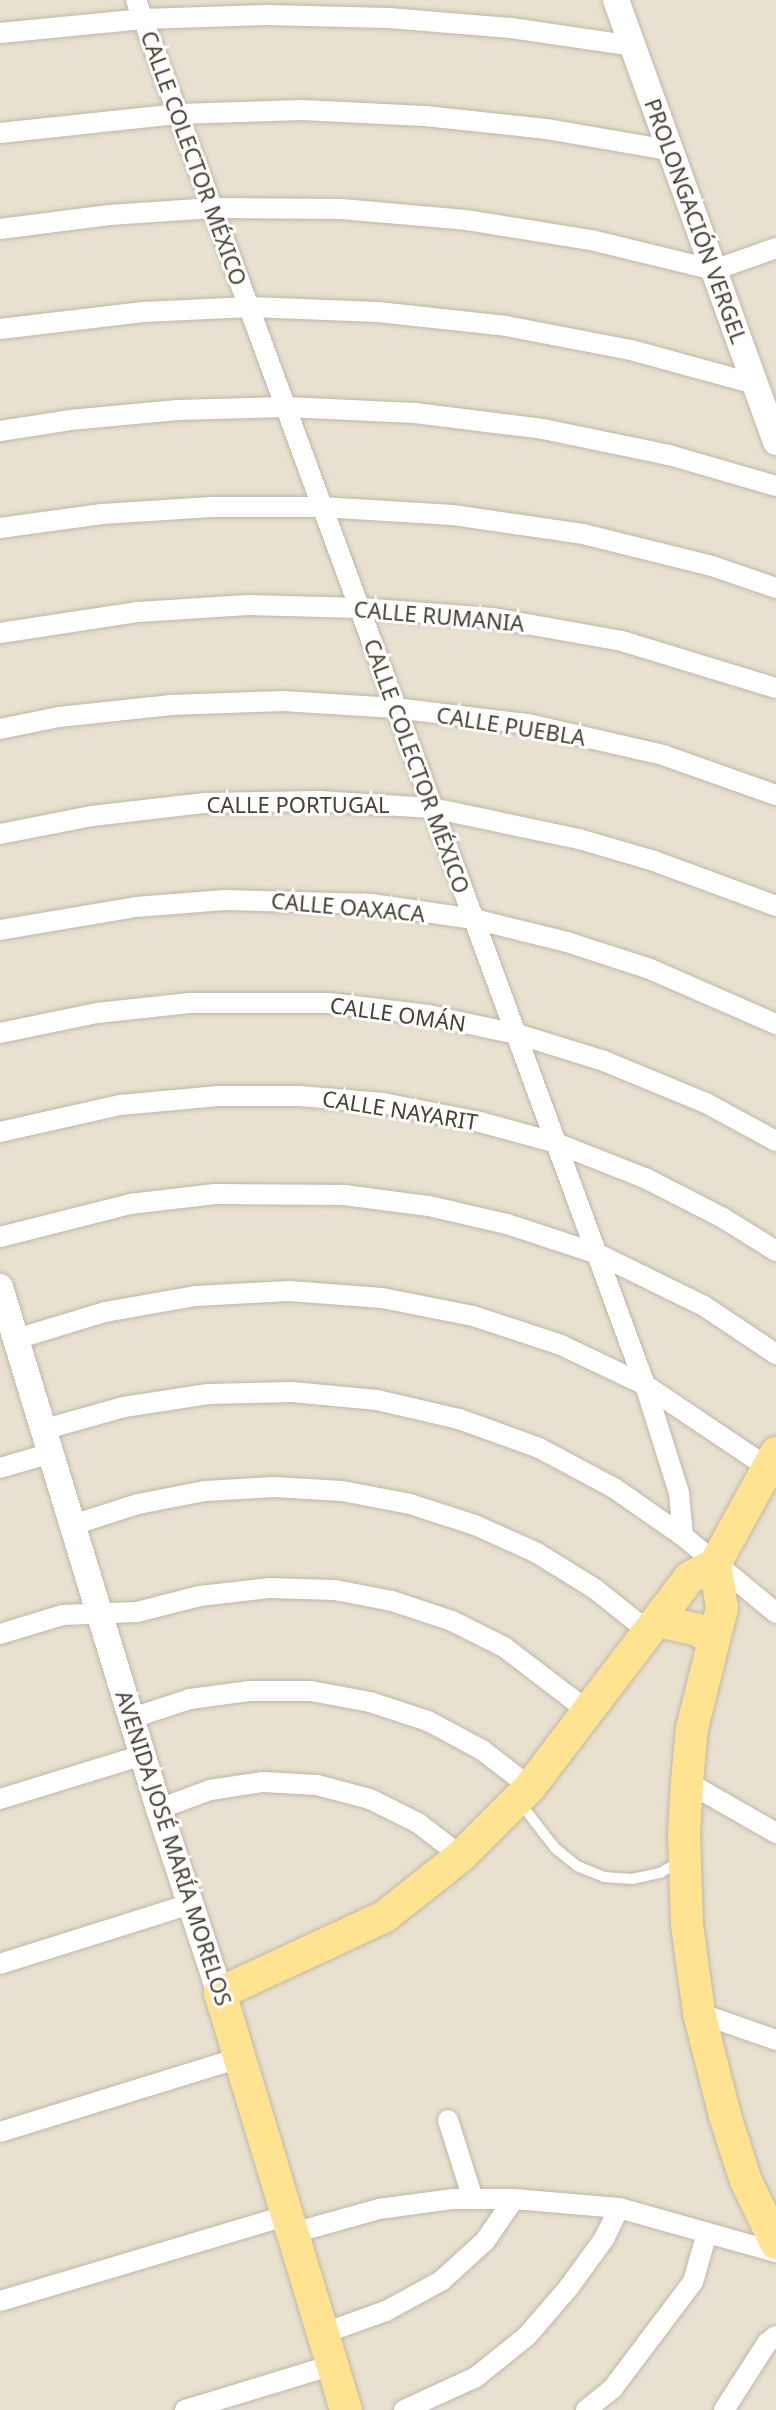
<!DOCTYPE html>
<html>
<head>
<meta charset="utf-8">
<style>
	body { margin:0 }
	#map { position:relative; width:776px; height:2410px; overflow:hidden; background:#f3efe3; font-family:"Noto Sans",sans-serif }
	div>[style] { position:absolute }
	.residential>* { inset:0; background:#e8e1d0 }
	.roads { filter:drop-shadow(0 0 2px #c0b7a5) drop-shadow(0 0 2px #c0b7a5) }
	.service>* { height:10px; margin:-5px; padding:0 5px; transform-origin:5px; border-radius:5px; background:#fff }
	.minor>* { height:20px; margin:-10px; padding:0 10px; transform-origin:10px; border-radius:10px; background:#fff }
	.tertiary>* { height:26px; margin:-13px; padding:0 13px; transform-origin:13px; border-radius:13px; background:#fff }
	.primary>* { height:32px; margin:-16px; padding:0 16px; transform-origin:16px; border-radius:16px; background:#ffe390 }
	span { translate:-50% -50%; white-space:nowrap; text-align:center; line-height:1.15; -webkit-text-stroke:6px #fff; paint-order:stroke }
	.street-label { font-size:22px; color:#463f33 }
</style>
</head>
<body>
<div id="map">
	<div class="residential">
		<i style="clip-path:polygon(0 0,776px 0,776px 2410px,0 2410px)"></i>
	</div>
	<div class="roads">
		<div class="service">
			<i style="left:521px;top:1804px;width:56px;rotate:52.3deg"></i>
			<i style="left:555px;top:1848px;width:28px;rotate:39deg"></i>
			<i style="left:577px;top:1866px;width:29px;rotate:22deg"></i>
			<i style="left:604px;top:1877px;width:28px;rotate:4deg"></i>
			<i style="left:632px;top:1879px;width:29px;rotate:-12deg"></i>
			<i style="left:660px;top:1873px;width:22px;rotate:-30deg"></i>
		</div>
		<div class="minor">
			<i style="left:136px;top:0;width:1476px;rotate:69.82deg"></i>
			<i style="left:645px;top:1385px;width:113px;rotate:72.5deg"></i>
			<i style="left:679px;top:1493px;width:43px;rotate:84.7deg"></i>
			<i style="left:0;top:33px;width:144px;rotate:-5.6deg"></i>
			<i style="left:143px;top:19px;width:123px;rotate:-1.9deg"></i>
			<i style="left:266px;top:15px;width:123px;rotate:1.4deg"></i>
			<i style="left:389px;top:18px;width:122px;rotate:4.7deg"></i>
			<i style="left:511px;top:28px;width:123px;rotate:8.4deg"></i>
			<i style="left:0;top:133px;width:180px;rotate:-6.1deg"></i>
			<i style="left:179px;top:114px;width:123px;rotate:-1.9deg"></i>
			<i style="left:302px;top:110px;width:123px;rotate:2.8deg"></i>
			<i style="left:425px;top:116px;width:123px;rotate:6.1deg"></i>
			<i style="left:547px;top:129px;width:124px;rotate:9.8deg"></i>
			<i style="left:0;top:229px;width:110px;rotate:-7.3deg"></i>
			<i style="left:109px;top:215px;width:105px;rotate:-3.8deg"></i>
			<i style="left:214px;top:208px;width:127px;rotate:0.5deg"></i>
			<i style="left:341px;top:209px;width:125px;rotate:5deg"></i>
			<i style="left:466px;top:220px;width:127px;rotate:9.1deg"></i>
			<i style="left:591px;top:240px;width:127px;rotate:13.7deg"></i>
			<i style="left:714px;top:270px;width:66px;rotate:-19.5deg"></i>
			<i style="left:0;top:329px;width:144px;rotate:-6.8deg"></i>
			<i style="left:143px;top:312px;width:107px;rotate:-2.7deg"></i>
			<i style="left:250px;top:307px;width:128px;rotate:2.2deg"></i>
			<i style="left:378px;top:312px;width:129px;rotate:6.2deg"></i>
			<i style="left:506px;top:326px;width:127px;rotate:10.9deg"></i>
			<i style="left:631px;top:350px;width:129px;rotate:15.3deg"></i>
			<i style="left:0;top:431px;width:71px;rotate:-8.9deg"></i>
			<i style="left:70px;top:420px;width:108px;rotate:-5.3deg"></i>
			<i style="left:178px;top:410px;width:108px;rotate:-1.6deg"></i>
			<i style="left:286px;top:407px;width:129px;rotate:2.7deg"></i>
			<i style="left:415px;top:413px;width:129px;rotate:7.1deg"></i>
			<i style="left:543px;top:429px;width:129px;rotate:11.7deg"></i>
			<i style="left:669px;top:455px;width:111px;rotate:16.2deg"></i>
			<i style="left:0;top:528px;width:103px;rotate:-7.8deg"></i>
			<i style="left:102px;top:514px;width:110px;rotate:-3.6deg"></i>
			<i style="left:212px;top:507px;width:109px"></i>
			<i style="left:321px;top:507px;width:132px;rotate:3.5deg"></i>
			<i style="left:453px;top:515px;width:131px;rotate:8.3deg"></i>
			<i style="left:583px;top:534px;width:133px;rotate:13.9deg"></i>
			<i style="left:712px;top:566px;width:68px;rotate:19deg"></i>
			<i style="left:0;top:633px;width:140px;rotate:-8.7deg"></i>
			<i style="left:138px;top:612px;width:110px;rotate:-3.6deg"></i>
			<i style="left:248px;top:605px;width:111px;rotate:1.5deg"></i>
			<i style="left:359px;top:608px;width:134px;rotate:4.3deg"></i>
			<i style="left:493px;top:618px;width:131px;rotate:10.1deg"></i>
			<i style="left:622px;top:641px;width:161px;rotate:17deg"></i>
			<i style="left:0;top:729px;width:60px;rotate:-11.5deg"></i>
			<i style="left:59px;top:717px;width:113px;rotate:-6.1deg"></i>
			<i style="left:171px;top:705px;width:112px;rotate:-2deg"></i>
			<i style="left:283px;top:701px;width:112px;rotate:3.6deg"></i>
			<i style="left:395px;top:708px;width:134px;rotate:6.9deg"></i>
			<i style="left:528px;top:724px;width:139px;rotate:12.9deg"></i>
			<i style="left:663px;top:755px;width:120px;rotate:19.5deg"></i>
			<i style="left:0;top:834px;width:94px;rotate:-11.1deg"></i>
			<i style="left:92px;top:816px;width:114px;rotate:-6.6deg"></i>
			<i style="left:205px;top:803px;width:114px;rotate:-1deg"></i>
			<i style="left:319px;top:801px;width:113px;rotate:3.5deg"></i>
			<i style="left:432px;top:808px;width:150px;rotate:11.9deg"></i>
			<i style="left:579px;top:839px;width:78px;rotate:16.3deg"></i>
			<i style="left:654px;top:861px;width:130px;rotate:20.2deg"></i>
			<i style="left:0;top:930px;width:138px;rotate:-9.6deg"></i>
			<i style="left:136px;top:907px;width:89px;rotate:-4.5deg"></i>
			<i style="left:225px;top:900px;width:146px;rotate:1.6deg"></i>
			<i style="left:371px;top:904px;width:104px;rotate:8.3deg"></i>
			<i style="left:474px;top:919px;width:96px;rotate:13.9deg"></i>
			<i style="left:567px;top:942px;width:87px;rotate:18deg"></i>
			<i style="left:650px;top:969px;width:137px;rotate:23.6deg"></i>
			<i style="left:0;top:1033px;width:99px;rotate:-11.7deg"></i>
			<i style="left:97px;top:1013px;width:93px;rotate:-6.2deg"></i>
			<i style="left:189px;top:1003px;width:140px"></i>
			<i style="left:329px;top:1003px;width:100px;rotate:6.9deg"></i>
			<i style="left:428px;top:1015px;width:91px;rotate:12.1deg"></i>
			<i style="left:517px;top:1034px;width:91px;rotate:17.2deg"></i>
			<i style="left:604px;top:1061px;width:110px;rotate:22.4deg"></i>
			<i style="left:706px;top:1103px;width:80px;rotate:28.5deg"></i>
			<i style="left:0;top:1132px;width:123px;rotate:-12.7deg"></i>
			<i style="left:120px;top:1105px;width:99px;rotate:-5.2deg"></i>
			<i style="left:219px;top:1096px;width:80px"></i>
			<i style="left:299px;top:1096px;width:84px;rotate:4.8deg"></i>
			<i style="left:383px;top:1103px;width:99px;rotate:11.1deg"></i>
			<i style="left:480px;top:1122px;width:79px;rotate:15.4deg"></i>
			<i style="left:556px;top:1143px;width:96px;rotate:21.5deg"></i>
			<i style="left:645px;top:1178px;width:88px;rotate:27.1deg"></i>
			<i style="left:723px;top:1218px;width:62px;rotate:31.9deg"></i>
			<i style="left:0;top:1237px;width:134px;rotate:-14.2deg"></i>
			<i style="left:130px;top:1204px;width:86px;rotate:-6.7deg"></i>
			<i style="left:215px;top:1194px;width:129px;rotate:0.4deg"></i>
			<i style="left:344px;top:1195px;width:86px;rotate:7.4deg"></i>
			<i style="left:429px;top:1206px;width:80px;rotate:13deg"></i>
			<i style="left:507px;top:1224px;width:96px;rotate:18.2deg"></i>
			<i style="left:598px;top:1254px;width:118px;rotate:26.1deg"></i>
			<i style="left:704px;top:1306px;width:87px;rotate:33.7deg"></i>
			<i style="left:16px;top:1339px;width:93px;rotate:-16.9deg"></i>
			<i style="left:105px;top:1312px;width:92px;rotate:-10deg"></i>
			<i style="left:196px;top:1296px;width:93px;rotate:-3.1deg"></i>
			<i style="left:289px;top:1291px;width:93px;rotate:4.3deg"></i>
			<i style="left:382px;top:1298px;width:93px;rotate:11.2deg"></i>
			<i style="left:473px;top:1316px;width:93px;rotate:18.2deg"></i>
			<i style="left:561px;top:1345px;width:93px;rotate:25.5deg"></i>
			<i style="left:645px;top:1385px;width:147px;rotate:33.9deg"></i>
			<i style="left:42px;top:1430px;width:85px;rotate:-15.7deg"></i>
			<i style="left:124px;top:1407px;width:85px;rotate:-8.8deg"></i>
			<i style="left:208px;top:1394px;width:84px;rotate:-1.4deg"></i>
			<i style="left:292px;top:1392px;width:85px;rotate:5.4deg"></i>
			<i style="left:377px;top:1400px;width:84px;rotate:13deg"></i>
			<i style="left:459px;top:1419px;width:85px;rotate:19.9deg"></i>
			<i style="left:539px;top:1448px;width:85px;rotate:28.1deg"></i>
			<i style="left:614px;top:1488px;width:84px;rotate:34.8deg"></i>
			<i style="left:683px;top:1536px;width:121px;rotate:39.6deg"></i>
			<i style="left:0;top:1468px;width:53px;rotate:-16.4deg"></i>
			<i style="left:73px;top:1525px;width:68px;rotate:-17.9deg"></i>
			<i style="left:138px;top:1504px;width:68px;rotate:-11deg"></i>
			<i style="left:205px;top:1491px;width:69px;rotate:-3.3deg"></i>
			<i style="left:274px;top:1487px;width:68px;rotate:3.4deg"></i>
			<i style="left:342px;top:1491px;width:69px;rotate:10.8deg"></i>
			<i style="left:410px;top:1504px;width:68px;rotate:17.9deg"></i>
			<i style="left:475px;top:1525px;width:68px;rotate:24.3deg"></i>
			<i style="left:537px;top:1553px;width:68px;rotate:31.8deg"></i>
			<i style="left:595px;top:1589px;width:69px;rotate:38.5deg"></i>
			<i style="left:0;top:1634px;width:66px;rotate:-16.8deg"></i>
			<i style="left:63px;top:1615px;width:74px;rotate:-2.3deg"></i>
			<i style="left:137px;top:1612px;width:65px;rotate:-14.3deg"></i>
			<i style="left:200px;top:1596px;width:69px;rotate:-6.6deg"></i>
			<i style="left:269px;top:1588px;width:66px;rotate:1.7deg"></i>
			<i style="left:335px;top:1590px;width:58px;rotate:10.9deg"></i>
			<i style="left:392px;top:1601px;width:63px;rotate:18.4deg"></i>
			<i style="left:452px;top:1621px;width:58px;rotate:26.6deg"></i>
			<i style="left:504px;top:1647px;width:107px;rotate:37.4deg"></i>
			<i style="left:132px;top:1718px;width:61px;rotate:-18.1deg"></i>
			<i style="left:190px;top:1699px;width:61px;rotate:-7.6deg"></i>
			<i style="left:250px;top:1691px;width:61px"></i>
			<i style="left:311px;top:1691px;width:60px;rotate:10.6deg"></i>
			<i style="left:370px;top:1702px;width:61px;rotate:18.1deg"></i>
			<i style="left:428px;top:1721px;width:61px;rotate:28.2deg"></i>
			<i style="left:482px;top:1750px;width:61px;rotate:37.6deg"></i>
			<i style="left:687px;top:1782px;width:103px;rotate:29.8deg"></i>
			<i style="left:0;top:1799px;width:150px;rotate:-17.1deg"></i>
			<i style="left:159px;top:1809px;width:54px;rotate:-20.4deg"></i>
			<i style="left:210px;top:1790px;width:54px;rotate:-8.6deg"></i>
			<i style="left:263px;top:1782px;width:54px;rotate:3.2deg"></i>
			<i style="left:317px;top:1785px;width:55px;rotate:14.8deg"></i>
			<i style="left:370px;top:1799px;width:54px;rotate:26.6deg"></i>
			<i style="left:418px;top:1823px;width:54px;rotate:37.5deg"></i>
			<i style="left:0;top:1964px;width:199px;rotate:-17.5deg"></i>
			<i style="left:699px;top:2013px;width:82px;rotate:19.3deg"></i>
			<i style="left:448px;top:2120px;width:83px;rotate:72.4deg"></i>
			<i style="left:0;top:2132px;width:250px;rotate:-17.2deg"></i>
			<i style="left:293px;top:2233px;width:89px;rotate:-15.6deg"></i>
			<i style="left:379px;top:2209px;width:75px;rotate:-7.7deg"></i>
			<i style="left:453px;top:2199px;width:61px"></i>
			<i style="left:514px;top:2199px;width:105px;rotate:4.9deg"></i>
			<i style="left:619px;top:2208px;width:163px;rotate:15.7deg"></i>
			<i style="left:0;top:2301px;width:301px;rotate:-16.6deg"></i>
			<i style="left:322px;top:2334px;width:68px;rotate:-19.8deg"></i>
			<i style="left:386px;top:2311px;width:63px;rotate:-28.6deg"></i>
			<i style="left:441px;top:2281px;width:59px;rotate:-42.3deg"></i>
			<i style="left:485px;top:2241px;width:51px;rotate:-55.4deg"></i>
			<i style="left:185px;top:2410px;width:155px;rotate:-16.9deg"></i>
			<i style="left:404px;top:2410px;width:79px;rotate:-24.6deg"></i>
			<i style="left:476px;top:2377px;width:65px;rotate:-38.8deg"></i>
			<i style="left:527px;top:2336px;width:65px;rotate:-49.4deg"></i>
			<i style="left:569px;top:2287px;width:59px;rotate:-53.9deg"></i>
			<i style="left:604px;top:2239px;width:34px;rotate:-64deg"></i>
			<i style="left:586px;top:2410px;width:35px;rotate:-39deg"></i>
			<i style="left:613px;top:2388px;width:133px;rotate:-53deg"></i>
			<i style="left:693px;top:2282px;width:51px;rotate:-74.1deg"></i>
			<i style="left:724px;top:2410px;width:80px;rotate:-57.3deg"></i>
			<i style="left:767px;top:2343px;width:11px;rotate:-38deg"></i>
		</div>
		<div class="tertiary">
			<i style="left:616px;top:0;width:470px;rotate:70.1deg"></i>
			<i style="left:0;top:1287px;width:546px;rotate:73.06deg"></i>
			<i style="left:159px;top:1809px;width:194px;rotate:71.7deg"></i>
		</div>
		<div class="primary">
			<i style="left:715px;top:1564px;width:45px;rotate:81deg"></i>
			<i style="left:722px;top:1608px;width:124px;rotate:104deg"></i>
			<i style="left:692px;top:1728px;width:54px;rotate:95.3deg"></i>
			<i style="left:687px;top:1782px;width:51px;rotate:93.4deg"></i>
			<i style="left:684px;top:1833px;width:91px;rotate:88.1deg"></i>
			<i style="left:687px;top:1924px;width:90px;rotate:82.3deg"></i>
			<i style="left:699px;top:2013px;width:106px;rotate:75.8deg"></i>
			<i style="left:725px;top:2116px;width:68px;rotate:72.1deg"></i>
			<i style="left:746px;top:2181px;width:69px;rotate:64.2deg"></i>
			<i style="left:657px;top:1621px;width:40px;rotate:12deg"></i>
			<i style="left:696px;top:1629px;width:20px;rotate:33deg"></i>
			<i style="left:346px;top:2410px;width:436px;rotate:-106.8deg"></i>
			<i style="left:220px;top:1993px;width:181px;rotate:-24.9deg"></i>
			<i style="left:384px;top:1917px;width:98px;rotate:-38.4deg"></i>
			<i style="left:461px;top:1856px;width:98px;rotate:-45deg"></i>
			<i style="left:530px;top:1787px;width:263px;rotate:-52.7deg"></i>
			<i style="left:689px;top:1578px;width:30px;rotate:-28deg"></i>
			<i style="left:715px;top:1564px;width:127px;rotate:-61.2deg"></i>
		</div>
	</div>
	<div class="street-label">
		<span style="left:194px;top:158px;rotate:70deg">CALLE COLECTOR MÉXICO</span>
		<span style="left:696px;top:221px;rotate:70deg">PROLONGACIÓN VERGEL</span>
		<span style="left:439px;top:616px;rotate:5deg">CALLE RUMANIA</span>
		<span style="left:511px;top:726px;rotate:9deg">CALLE PUEBLA</span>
		<span style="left:417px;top:766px;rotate:70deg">CALLE COLECTOR MÉXICO</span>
		<span style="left:298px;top:805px">CALLE PORTUGAL</span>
		<span style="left:348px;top:907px;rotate:5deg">CALLE OAXACA</span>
		<span style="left:398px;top:1014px;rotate:8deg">CALLE OMÁN</span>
		<span style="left:400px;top:1110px;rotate:9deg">CALLE NAYARIT</span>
		<span style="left:174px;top:1848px;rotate:72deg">AVENIDA JOSÉ MARÍA MORELOS</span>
	</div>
</div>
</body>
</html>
